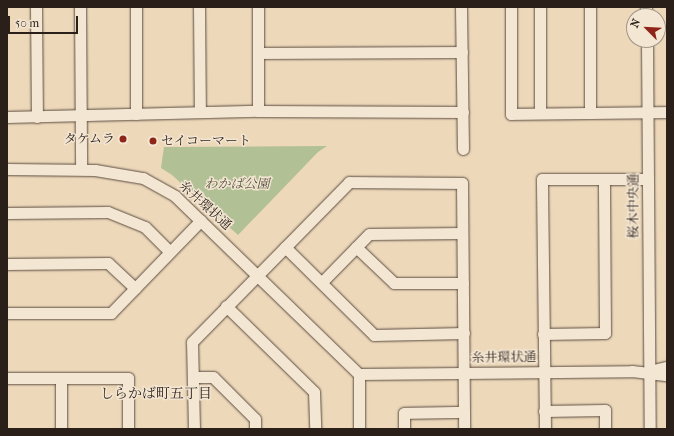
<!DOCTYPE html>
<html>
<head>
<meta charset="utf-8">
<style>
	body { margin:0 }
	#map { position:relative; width:674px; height:436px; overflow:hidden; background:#edd8ba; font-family:"IM FELL French Canon","Noto Serif JP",serif }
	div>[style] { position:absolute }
	.green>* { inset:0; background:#b2c095 }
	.roads { filter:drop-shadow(0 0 1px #5c4d41) drop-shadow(0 0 1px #5c4d41) }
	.minor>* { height:11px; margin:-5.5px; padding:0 5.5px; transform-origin:5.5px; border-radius:5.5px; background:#f3e6d2 }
	.dots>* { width:11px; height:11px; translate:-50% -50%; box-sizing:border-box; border:2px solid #f3e6d2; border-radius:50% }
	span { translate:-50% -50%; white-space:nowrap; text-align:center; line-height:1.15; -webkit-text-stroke:3px #f3e6d2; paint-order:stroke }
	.poi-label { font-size:13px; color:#2b1f19 }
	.right { translate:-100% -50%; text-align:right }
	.left { translate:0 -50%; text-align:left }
	.park-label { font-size:13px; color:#544f3e; font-style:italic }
	.street-label { font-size:13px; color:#2b1f19 }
	.neighbourhood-label { font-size:14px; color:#2b1f19 }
	.frame { position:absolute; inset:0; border:8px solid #2b1f19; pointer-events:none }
	.north { position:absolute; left:626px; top:8px; width:40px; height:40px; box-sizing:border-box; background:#f3e6d2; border:1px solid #a39688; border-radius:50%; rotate:294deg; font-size:11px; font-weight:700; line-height:16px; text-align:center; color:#2b1f19 }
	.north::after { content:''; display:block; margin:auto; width:14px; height:18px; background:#8f2418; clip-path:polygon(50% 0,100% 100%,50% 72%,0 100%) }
	.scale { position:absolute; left:8px; top:16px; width:70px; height:18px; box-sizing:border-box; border:2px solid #2b1f19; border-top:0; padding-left:5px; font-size:12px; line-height:14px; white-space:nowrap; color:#2b1f19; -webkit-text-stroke:3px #f3e6d2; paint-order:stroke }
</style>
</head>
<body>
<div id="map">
	<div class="green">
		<i style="clip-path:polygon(327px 146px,318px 152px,238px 235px,172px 175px,161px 168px,164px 147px)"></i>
	</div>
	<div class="roads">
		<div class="minor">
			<i style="left:36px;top:7px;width:110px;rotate:89.5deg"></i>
			<i style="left:80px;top:7px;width:161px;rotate:89.6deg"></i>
			<i style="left:136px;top:7px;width:107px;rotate:90deg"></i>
			<i style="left:199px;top:7px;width:105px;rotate:89.5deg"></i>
			<i style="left:461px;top:7px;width:142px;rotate:89.2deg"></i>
			<i style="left:511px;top:7px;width:107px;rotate:90deg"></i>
			<i style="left:511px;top:114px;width:156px;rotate:-0.7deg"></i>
			<i style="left:540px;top:7px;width:106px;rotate:90deg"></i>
			<i style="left:646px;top:7px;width:9px;rotate:90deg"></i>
			<i style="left:647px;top:40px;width:389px;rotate:89.6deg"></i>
			<i style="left:259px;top:53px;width:203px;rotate:-0.3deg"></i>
			<i style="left:258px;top:111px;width:104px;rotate:-90deg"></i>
			<i style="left:590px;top:113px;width:106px;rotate:-90deg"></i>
			<i style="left:7px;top:117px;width:251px;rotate:-1.4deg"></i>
			<i style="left:258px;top:111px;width:205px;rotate:0.3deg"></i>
			<i style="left:7px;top:169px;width:88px;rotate:0.7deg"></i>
			<i style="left:95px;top:170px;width:49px;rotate:9.5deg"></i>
			<i style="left:143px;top:178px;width:37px;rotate:29deg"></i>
			<i style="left:175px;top:196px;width:256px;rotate:44.1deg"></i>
			<i style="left:359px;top:374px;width:55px;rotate:90deg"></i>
			<i style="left:7px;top:213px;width:101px;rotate:-0.6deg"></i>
			<i style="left:108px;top:212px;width:40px;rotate:22deg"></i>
			<i style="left:145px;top:227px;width:35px;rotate:45deg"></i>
			<i style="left:285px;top:247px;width:125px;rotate:44.7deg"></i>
			<i style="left:374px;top:335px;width:90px;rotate:-1.3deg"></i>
			<i style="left:356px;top:247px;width:52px;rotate:43.5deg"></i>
			<i style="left:394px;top:283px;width:69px"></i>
			<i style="left:7px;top:264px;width:101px;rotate:-0.6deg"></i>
			<i style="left:108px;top:263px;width:37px;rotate:43deg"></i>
			<i style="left:322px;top:282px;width:67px;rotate:-45.6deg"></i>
			<i style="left:369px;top:234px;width:93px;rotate:-0.6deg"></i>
			<i style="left:226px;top:306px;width:123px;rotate:44.3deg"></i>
			<i style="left:314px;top:392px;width:37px;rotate:88deg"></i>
			<i style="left:7px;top:313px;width:104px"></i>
			<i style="left:111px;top:313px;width:129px;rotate:-45.9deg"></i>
			<i style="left:543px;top:334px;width:62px;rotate:-0.9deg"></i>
			<i style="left:605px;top:333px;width:154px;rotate:-90.4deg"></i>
			<i style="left:649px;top:371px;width:18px;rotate:-13deg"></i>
			<i style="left:359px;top:374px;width:273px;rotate:-0.6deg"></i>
			<i style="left:632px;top:371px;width:35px;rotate:7deg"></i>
			<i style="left:193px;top:377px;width:20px"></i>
			<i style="left:213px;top:377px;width:59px;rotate:45deg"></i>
			<i style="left:255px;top:419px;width:10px;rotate:90deg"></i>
			<i style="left:7px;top:378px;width:121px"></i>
			<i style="left:128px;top:378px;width:51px;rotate:90deg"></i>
			<i style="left:544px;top:411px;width:61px;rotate:-0.9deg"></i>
			<i style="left:605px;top:410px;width:19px;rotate:90deg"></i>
			<i style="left:61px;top:429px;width:51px;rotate:-90deg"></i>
			<i style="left:194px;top:429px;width:87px;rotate:-91.3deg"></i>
			<i style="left:192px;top:342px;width:224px;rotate:-45.5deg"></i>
			<i style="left:349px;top:182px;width:113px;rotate:0.5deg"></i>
			<i style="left:462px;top:183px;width:246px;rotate:89.5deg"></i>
			<i style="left:404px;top:429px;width:16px;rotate:-90deg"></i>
			<i style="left:404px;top:413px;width:60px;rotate:-1deg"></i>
			<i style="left:545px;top:429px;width:250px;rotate:-90.7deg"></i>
			<i style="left:542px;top:179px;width:106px"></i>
		</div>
	</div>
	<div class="dots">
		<i style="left:123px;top:139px;background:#8f2418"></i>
		<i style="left:153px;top:141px;background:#8f2418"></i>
	</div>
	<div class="poi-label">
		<span class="right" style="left:115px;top:139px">タケムラ</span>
		<span class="left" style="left:161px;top:141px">セイコーマート</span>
	</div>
	<div class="park-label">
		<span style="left:237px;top:184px">わかば公園</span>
	</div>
	<div class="street-label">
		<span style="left:205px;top:206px;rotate:42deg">糸井環状通</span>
		<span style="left:634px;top:206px;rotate:-90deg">桜木中央通</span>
		<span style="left:504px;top:358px;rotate:-1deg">糸井環状通</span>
	</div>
	<div class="neighbourhood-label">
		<span style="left:156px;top:394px">しらかば町五丁目</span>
	</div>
	<div class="frame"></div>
	<div class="north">N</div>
	<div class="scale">50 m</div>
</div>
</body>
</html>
